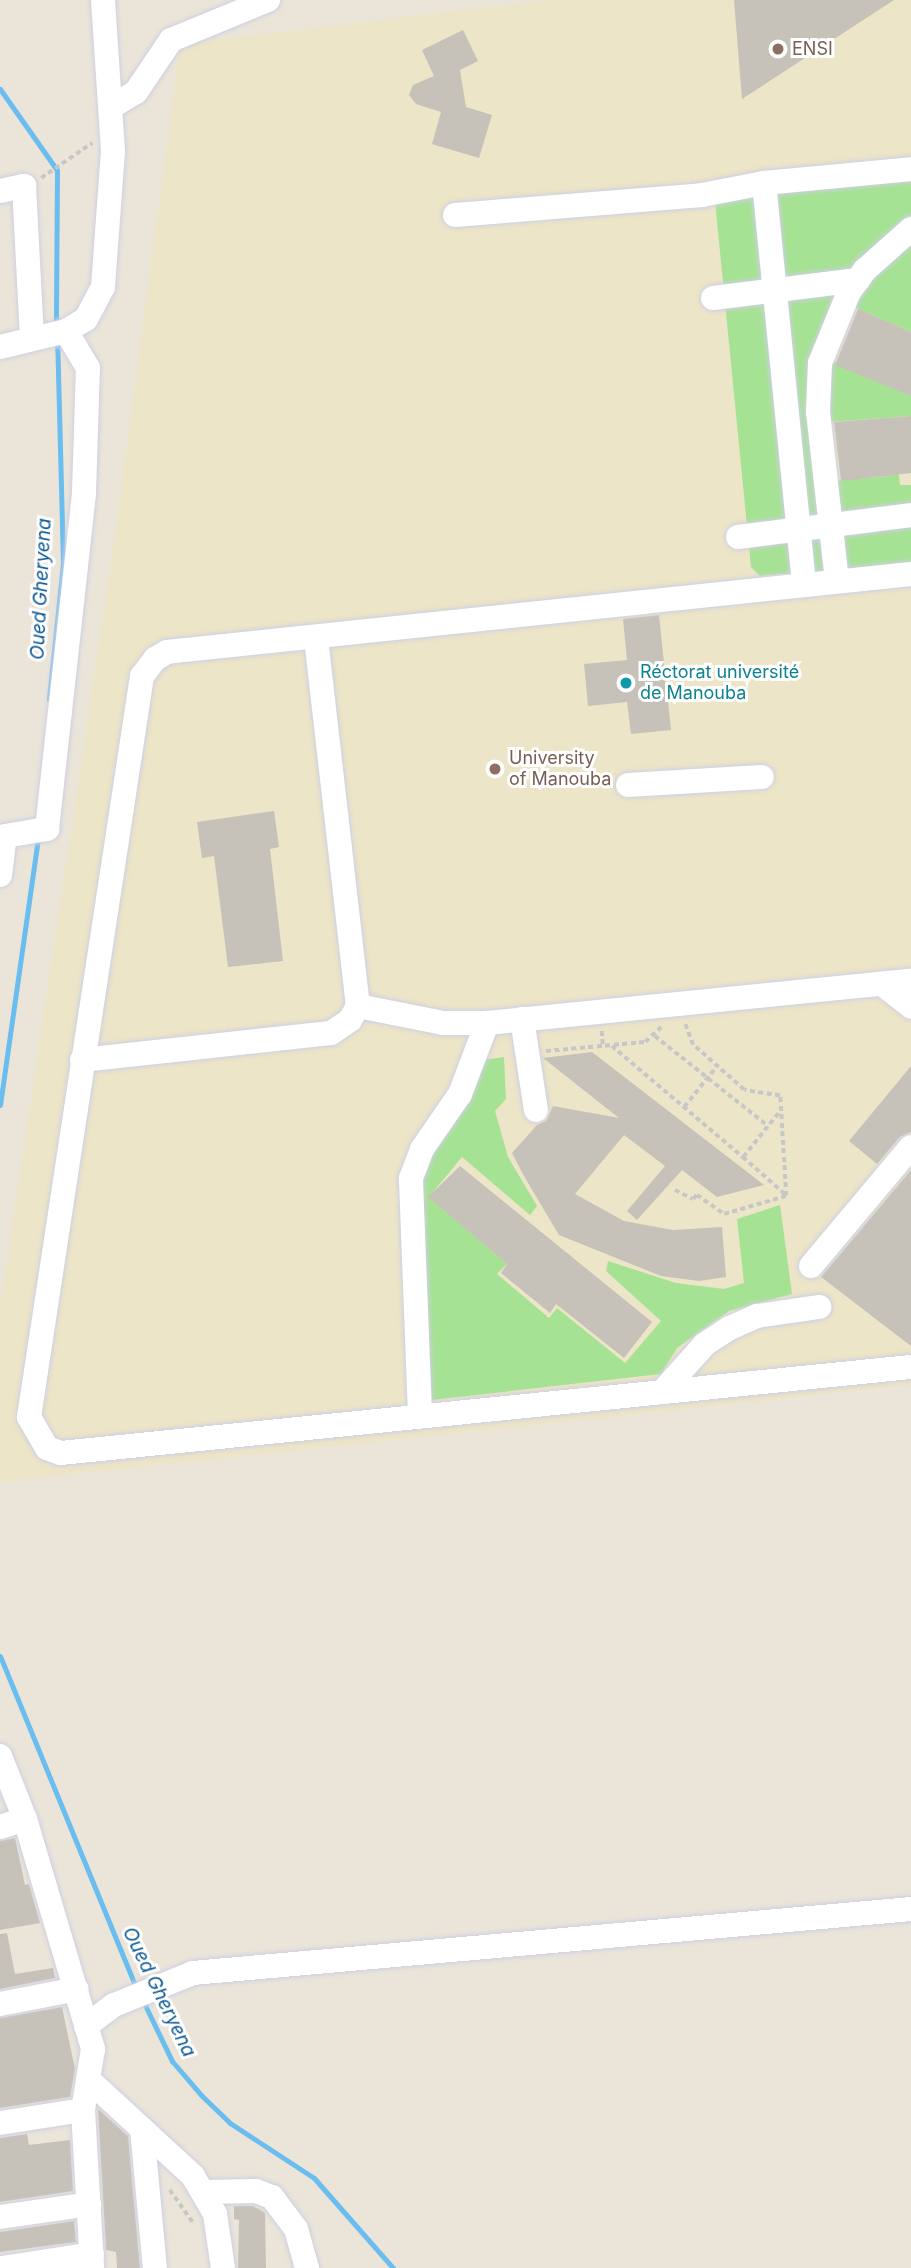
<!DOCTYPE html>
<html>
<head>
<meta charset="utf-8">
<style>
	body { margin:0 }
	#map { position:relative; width:911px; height:2268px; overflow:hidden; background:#ebe5d9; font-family:Inter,sans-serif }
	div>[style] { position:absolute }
	.education>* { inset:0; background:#ede5c7 }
	.green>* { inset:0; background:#a6e294 }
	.stream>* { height:5px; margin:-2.5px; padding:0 2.5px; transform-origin:2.5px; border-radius:2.5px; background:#6abdef }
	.building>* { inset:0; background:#c6c1b9 }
	.path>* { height:3.5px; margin-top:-1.75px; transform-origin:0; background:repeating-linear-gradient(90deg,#c7c7c7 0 5px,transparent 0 8.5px) }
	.roads { filter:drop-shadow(0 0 2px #ced0e1) drop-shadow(0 0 2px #ced0e1) }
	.minor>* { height:24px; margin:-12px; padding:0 12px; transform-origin:12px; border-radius:12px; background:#fff }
	.dots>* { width:19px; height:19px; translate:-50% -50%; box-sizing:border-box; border:4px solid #fff; border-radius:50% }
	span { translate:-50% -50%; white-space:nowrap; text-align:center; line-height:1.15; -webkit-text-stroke:6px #fff; paint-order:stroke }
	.education-label { font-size:18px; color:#785e54 }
	.left { translate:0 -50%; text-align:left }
	.culture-label { font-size:18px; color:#0d838f }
	.water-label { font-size:19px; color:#0c5997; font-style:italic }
</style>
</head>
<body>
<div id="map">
	<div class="education">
		<i style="clip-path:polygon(547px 0,911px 0,911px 1385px,0 1482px,0 1306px,114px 542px,180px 44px)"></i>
	</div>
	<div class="green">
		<i style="clip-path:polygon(911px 178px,911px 332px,851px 306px,833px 361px,911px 395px,911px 416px,828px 422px,835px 481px,886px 476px,883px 450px,896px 449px,900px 485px,911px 485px,911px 563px,760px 576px,751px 567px,715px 201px)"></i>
		<i style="clip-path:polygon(504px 1057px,506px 1099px,495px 1111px,508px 1157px,537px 1206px,530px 1215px,462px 1157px,429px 1197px,507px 1264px,497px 1274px,549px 1318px,557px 1308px,625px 1363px,661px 1321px,606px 1271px,608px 1261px,676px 1283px,724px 1289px,744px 1283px,737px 1219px,780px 1205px,792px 1294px,729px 1311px,677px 1348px,661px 1374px,432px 1400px,417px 1171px,477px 1061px)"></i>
	</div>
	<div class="stream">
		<i style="left:0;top:89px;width:99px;rotate:54.9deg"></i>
		<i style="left:57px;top:170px;width:156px;rotate:90.4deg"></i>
		<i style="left:49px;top:699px;width:137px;rotate:-84.1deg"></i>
		<i style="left:63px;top:563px;width:224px;rotate:-91.5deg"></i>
		<i style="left:0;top:1105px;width:270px;rotate:-81.9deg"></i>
		<i style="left:0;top:1656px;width:361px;rotate:67.7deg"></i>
		<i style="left:143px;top:2001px;width:67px;rotate:64.2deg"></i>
		<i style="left:172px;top:2061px;width:45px;rotate:49.5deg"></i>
		<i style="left:201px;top:2095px;width:40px;rotate:44deg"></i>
		<i style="left:230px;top:2123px;width:100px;rotate:33.2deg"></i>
		<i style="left:314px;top:2178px;width:120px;rotate:48.7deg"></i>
	</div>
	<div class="building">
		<i style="clip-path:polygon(734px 0,894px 0,742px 99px)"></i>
		<i style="clip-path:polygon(463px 30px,478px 61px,460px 70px,466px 107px,492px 115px,479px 158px,432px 144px,441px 112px,416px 104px,409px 95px,413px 85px,434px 76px,422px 50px)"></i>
		<i style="clip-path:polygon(858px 309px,911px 332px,911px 396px,835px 365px)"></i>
		<i style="clip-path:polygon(911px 416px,911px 473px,841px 481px,834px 422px)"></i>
		<i style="clip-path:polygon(659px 615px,671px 730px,631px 734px,627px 702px,588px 706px,584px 664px,627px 660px,623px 619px)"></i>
		<i style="clip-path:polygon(274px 811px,279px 847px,270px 849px,283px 961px,228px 967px,214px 856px,202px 858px,197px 822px)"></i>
		<i style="clip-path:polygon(592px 1052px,764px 1185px,717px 1197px,682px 1170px,637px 1220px,627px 1211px,665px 1166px,624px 1135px,575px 1194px,624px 1221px,673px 1230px,722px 1227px,726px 1277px,699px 1281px,661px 1276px,559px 1235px,525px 1178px,512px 1153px,537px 1125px,546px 1121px,553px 1106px,619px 1118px,543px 1058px)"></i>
		<i style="clip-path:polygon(911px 1066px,911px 1132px,900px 1137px,877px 1164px,849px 1141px)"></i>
		<i style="clip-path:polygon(460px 1166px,652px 1322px,624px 1358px,556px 1304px,550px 1313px,501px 1273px,507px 1264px,428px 1197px)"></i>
		<i style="clip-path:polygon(911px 1170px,911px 1346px,821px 1277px)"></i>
		<i style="clip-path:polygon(15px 1838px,25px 1885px,29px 1884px,40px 1923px,0 1930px,0 1841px)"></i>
		<i style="clip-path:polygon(7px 1933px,15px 1974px,53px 1968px,55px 1978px,0 1989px,0 1934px)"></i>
		<i style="clip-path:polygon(62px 2007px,75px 2069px,70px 2097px,0 2108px,0 2018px)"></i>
		<i style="clip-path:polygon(98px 2109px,128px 2136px,140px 2268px,117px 2268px,116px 2252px,106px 2250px)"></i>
		<i style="clip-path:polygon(27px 2134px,29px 2145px,70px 2140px,73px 2191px,0 2202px,0 2138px)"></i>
		<i style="clip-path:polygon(234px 2206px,253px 2206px,265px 2213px,266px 2268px,238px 2268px,239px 2220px,234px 2219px)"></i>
		<i style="clip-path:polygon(74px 2221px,76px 2242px,0 2252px,0 2232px)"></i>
	</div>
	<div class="path">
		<i style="left:41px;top:178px;width:62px;rotate:-34.5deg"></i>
		<i style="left:602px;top:1031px;width:15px;rotate:86deg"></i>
		<i style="left:655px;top:1036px;width:144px;rotate:38.5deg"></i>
		<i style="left:612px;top:1046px;width:172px;rotate:40.3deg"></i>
		<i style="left:743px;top:1157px;width:59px;rotate:-51.2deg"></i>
		<i style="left:546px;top:1051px;width:99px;rotate:-5.2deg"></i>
		<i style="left:645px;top:1042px;width:22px;rotate:-43deg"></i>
		<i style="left:684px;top:1107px;width:53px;rotate:-51.2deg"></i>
		<i style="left:743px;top:1157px;width:57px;rotate:41.5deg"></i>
		<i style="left:675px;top:1190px;width:20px;rotate:27deg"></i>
		<i style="left:693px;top:1199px;width:6px;rotate:-45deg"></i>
		<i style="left:697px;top:1195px;width:33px;rotate:35deg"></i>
		<i style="left:724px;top:1214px;width:65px;rotate:-16.2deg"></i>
		<i style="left:786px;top:1196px;width:100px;rotate:-93.4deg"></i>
		<i style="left:780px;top:1096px;width:36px;rotate:-171deg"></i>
		<i style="left:744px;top:1090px;width:68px;rotate:-138.6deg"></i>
		<i style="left:693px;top:1045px;width:22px;rotate:-111deg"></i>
		<i style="left:170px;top:2190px;width:42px;rotate:54.8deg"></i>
	</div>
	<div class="roads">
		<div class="minor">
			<i style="left:111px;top:107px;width:29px;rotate:-31deg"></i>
			<i style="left:136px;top:92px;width:63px;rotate:-56.1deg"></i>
			<i style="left:171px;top:40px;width:105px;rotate:-22.4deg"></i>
			<i style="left:764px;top:183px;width:403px;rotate:84.3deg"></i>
			<i style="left:0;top:191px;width:25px;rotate:-12deg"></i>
			<i style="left:24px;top:186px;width:153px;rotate:87deg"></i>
			<i style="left:455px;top:215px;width:248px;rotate:-4.6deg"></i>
			<i style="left:702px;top:195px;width:63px;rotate:-11deg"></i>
			<i style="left:764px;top:183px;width:148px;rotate:-5.4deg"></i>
			<i style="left:713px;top:298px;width:146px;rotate:-7.1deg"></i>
			<i style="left:0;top:347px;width:68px;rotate:-13.6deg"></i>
			<i style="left:66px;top:331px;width:23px;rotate:-31deg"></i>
			<i style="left:86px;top:319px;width:36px;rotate:-62deg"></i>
			<i style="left:103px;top:287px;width:136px;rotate:-85.8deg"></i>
			<i style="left:113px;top:151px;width:151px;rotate:-93.8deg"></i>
			<i style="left:738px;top:537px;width:174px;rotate:-7.2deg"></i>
			<i style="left:911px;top:574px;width:748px;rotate:174.02deg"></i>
			<i style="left:167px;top:652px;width:14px;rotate:150deg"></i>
			<i style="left:155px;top:659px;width:21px;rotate:127deg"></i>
			<i style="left:142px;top:676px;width:750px;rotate:98.67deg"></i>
			<i style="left:29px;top:1417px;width:36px;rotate:60deg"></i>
			<i style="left:47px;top:1448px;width:15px;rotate:20deg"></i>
			<i style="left:61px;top:1453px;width:854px;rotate:-5.78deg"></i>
			<i style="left:837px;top:581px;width:170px;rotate:-96.4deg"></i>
			<i style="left:818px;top:412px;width:49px;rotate:-87.7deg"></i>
			<i style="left:820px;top:363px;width:77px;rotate:-67.8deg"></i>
			<i style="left:849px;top:292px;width:27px;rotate:-54deg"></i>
			<i style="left:865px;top:270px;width:62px;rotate:-41.7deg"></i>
			<i style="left:316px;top:638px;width:370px;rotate:83.5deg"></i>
			<i style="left:628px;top:785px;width:134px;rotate:-3.4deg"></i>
			<i style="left:0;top:875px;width:39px;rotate:-83deg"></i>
			<i style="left:5px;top:836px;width:43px;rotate:-9.5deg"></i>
			<i style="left:47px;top:829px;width:338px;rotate:-83.7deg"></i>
			<i style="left:84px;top:493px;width:125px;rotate:-88.2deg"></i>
			<i style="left:88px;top:368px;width:43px;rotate:-120.7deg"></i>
			<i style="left:882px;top:984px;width:37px;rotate:38deg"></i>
			<i style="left:522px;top:1019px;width:92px;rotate:81.3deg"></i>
			<i style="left:82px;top:1060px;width:250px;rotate:-6.2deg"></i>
			<i style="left:331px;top:1033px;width:23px;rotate:-34deg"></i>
			<i style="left:350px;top:1020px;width:16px;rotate:-60deg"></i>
			<i style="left:358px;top:1006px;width:87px;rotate:11.3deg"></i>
			<i style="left:443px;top:1023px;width:44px"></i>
			<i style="left:811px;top:1266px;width:155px;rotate:-50deg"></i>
			<i style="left:662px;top:1392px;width:64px;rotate:-48.1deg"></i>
			<i style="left:705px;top:1344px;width:30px;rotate:-33deg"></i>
			<i style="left:730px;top:1328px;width:30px;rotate:-24deg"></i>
			<i style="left:757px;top:1316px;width:63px;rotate:-8.3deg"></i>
			<i style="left:420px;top:1415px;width:237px;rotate:-92.2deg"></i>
			<i style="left:411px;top:1178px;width:31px;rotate:-69deg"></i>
			<i style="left:422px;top:1149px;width:67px;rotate:-55.4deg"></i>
			<i style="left:460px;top:1094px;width:76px;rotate:-69.2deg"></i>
			<i style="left:487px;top:1023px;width:426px;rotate:-5.7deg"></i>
			<i style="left:0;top:1756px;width:68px;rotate:68.4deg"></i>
			<i style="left:25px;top:1819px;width:240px;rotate:73.5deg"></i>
			<i style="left:93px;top:2049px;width:62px;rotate:99.3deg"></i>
			<i style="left:83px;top:2110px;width:158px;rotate:86.7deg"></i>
			<i style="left:0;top:1827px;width:26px;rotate:-18deg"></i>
			<i style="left:0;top:2004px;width:78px;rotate:-11deg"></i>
			<i style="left:86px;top:2026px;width:35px;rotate:-37deg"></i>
			<i style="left:114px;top:2005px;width:85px;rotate:-22.1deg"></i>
			<i style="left:193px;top:1973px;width:721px;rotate:-5.09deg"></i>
			<i style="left:90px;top:2081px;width:140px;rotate:42.7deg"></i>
			<i style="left:193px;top:2176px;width:44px;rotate:59.9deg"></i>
			<i style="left:215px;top:2214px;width:55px;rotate:81.6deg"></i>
			<i style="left:0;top:2123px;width:84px;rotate:-8.9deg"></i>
			<i style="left:142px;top:2129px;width:140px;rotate:84.7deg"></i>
			<i style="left:204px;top:2192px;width:52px;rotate:-1.1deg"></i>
			<i style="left:256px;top:2191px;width:17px;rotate:21deg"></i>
			<i style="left:272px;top:2197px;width:40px;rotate:53deg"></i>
			<i style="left:296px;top:2229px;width:41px;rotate:74.2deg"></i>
			<i style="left:0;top:2217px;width:90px;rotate:-8.3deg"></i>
			<i style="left:2px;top:2268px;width:91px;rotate:-8.8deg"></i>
		</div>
	</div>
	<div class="dots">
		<i style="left:778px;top:49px;background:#8d6e63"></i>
		<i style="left:626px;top:683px;background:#0f9aa8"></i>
		<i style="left:495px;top:769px;background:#8d6e63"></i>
	</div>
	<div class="education-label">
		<span class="left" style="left:792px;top:49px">ENSI</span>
		<span class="left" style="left:509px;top:769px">University<br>of Manouba</span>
	</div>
	<div class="culture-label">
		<span class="left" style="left:640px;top:683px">Réctorat université<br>de Manouba</span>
	</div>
	<div class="water-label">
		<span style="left:41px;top:589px;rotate:-87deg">Oued Gheryena</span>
		<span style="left:159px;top:1992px;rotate:64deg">Oued Gheryena</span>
	</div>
</div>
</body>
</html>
